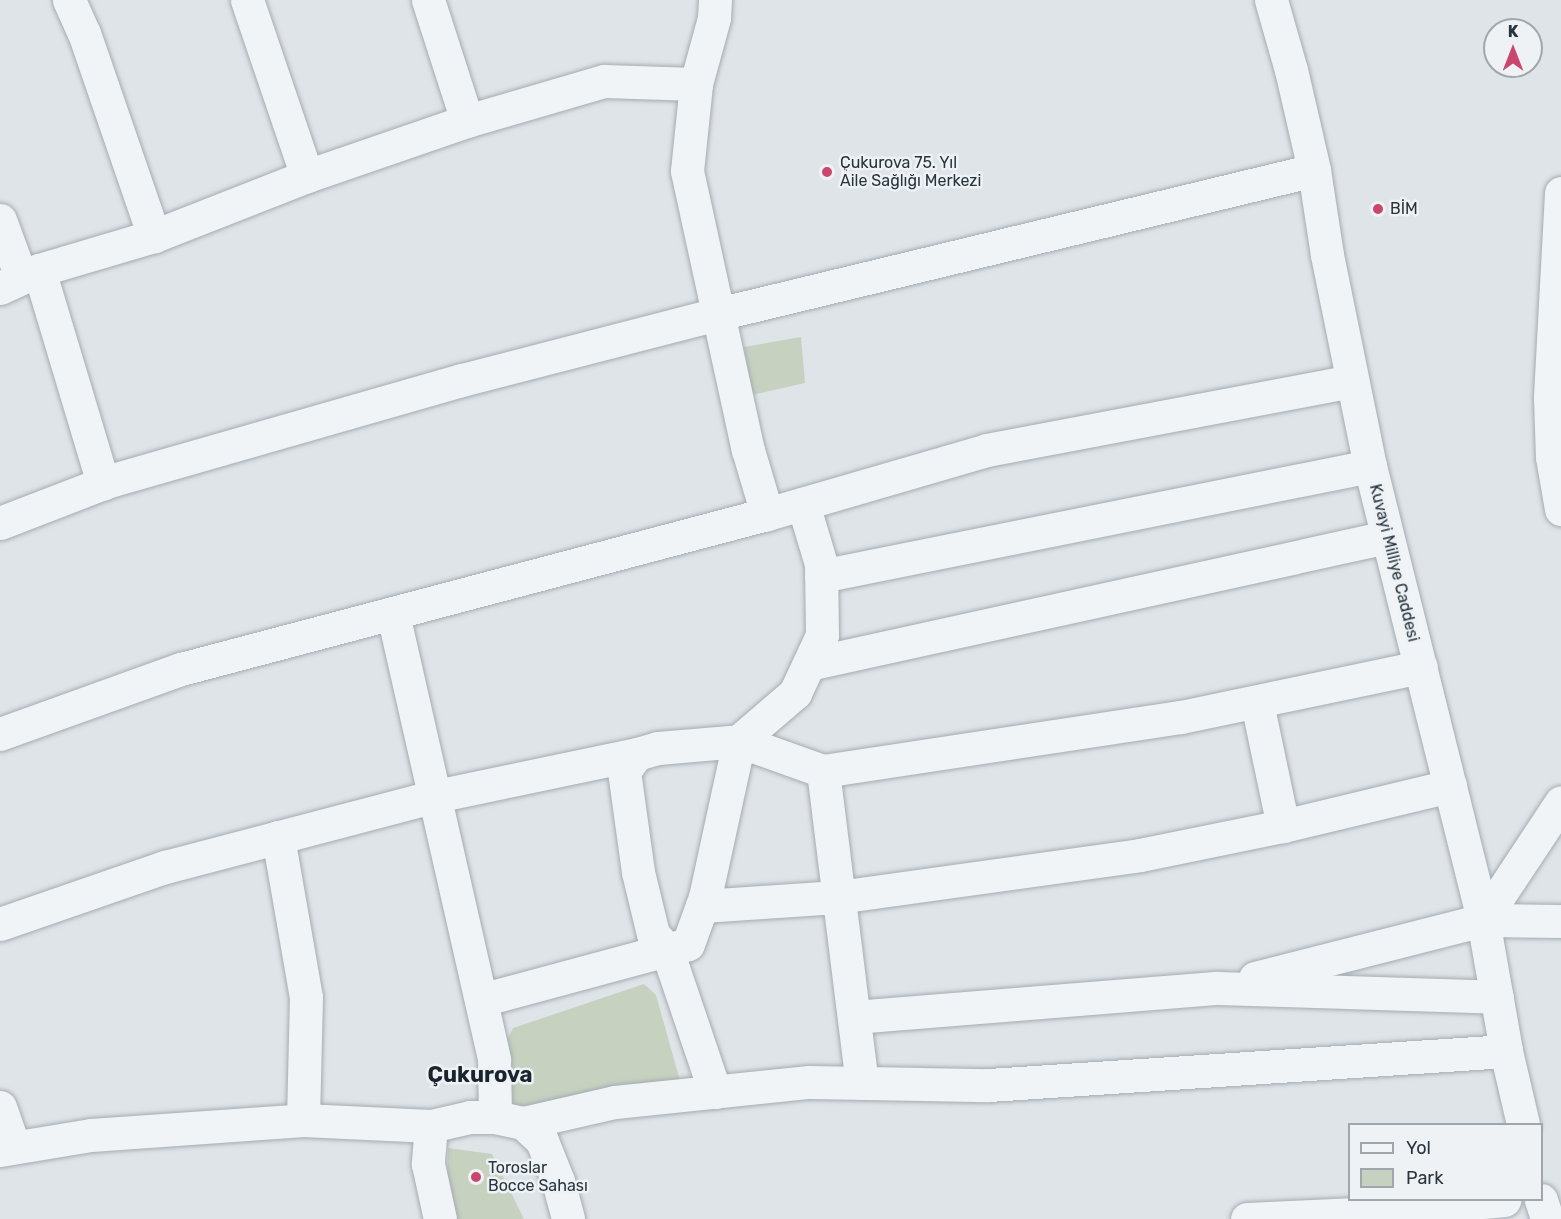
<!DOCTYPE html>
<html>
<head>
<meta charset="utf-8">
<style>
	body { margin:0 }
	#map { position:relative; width:1561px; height:1219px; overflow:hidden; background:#dfe4e8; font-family:Rubik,sans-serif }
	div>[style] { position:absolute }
	.green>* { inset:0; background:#c7d1c0 }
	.roads { filter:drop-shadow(0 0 2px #a4acb2) drop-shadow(0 0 2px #a4acb2) }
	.minor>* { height:33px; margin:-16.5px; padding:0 16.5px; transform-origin:16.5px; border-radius:16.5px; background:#f1f4f6 }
	.dots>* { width:16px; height:16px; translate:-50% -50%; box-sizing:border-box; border:3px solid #eef2f5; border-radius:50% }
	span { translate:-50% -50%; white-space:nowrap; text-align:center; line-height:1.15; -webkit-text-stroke:5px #eef2f5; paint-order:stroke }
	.poi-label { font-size:16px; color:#28343e }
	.left { translate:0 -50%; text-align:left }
	.street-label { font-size:16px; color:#28343e }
	.district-label { font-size:22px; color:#1a242f; font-weight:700 }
	.legend { position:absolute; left:1348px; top:1123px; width:195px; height:78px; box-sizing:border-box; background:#eef2f5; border:2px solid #9fa6ac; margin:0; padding:8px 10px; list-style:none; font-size:18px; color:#28343e }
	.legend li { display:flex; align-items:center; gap:12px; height:30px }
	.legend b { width:30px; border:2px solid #9fa6ac }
	.north { position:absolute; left:1483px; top:18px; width:60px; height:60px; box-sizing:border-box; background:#eef2f5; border:2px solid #9fa6ac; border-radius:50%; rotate:0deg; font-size:16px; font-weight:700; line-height:24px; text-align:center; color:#28343e }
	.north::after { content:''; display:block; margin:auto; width:21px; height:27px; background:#ca466f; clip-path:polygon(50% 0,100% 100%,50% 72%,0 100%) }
</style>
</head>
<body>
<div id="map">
	<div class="green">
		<i style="clip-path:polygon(801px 337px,805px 383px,752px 395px,744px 347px)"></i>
		<i style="clip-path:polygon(644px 984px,656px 995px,684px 1095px,514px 1113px,505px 1044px,513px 1028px)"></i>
		<i style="clip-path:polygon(448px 1148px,492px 1154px,524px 1219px,449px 1219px,446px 1212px)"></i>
	</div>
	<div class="roads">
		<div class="minor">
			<i style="left:69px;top:0;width:36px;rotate:66deg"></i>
			<i style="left:84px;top:33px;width:215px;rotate:71deg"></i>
			<i style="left:247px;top:0;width:186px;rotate:71.2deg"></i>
			<i style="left:428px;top:0;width:127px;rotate:72.1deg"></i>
			<i style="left:715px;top:0;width:18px;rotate:93deg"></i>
			<i style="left:714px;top:18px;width:68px;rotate:105.3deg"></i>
			<i style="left:696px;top:84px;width:87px;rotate:95.9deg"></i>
			<i style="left:687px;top:171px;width:286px;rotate:77.7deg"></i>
			<i style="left:748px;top:450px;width:67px;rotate:73.5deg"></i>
			<i style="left:1271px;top:0;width:73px;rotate:74.1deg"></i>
			<i style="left:1291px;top:70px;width:103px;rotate:77deg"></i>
			<i style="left:1314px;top:170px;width:86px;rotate:81.3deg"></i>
			<i style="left:1327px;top:255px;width:215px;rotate:78.5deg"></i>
			<i style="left:1370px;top:466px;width:468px;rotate:76deg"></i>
			<i style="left:1483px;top:920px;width:133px;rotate:80deg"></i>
			<i style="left:1506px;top:1051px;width:75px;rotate:76.9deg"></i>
			<i style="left:1561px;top:193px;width:205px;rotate:93.1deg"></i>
			<i style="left:1550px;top:398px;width:59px;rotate:88.1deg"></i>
			<i style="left:1552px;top:457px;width:53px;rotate:80.2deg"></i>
			<i style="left:0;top:220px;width:61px;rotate:69.8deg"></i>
			<i style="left:39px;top:270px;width:223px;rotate:73.3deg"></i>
			<i style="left:0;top:288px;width:43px;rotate:-24.8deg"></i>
			<i style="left:39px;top:270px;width:120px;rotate:-16.5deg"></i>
			<i style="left:154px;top:236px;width:164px;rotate:-21.4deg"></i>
			<i style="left:307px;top:176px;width:169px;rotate:-19deg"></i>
			<i style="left:467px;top:121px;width:143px;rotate:-16.3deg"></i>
			<i style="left:604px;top:81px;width:92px;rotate:1.9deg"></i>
			<i style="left:0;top:523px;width:117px;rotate:-21.1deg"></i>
			<i style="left:109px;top:481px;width:367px;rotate:-16deg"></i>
			<i style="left:462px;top:380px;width:264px;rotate:-14.5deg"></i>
			<i style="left:718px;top:314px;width:613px;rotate:-13.58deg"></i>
			<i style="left:821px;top:576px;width:560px;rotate:-11.33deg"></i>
			<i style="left:393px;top:614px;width:457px;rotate:77.2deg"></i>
			<i style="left:494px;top:1060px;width:57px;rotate:89deg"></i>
			<i style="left:809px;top:664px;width:592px;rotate:-12.39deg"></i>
			<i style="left:1257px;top:703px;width:126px;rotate:78.1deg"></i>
			<i style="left:0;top:734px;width:192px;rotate:-19.8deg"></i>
			<i style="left:181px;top:669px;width:606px;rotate:-14.82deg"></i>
			<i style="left:767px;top:514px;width:229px;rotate:-16.2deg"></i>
			<i style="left:987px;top:450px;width:370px;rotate:-10.7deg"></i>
			<i style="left:823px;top:771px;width:314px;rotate:82.9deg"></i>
			<i style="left:278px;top:837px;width:162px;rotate:80.1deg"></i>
			<i style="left:306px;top:997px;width:123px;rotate:91.4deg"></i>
			<i style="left:702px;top:906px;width:136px;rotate:-3.8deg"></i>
			<i style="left:838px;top:897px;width:305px;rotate:-7.9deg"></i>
			<i style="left:1140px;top:855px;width:146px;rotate:-11.5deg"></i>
			<i style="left:1283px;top:826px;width:172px;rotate:-13.5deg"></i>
			<i style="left:1483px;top:920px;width:141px;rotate:-56.5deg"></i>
			<i style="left:0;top:924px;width:175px;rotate:-19.1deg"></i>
			<i style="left:165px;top:867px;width:280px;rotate:-14.7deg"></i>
			<i style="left:436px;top:796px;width:205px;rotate:-11.8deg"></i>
			<i style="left:1255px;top:978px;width:235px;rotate:-14.3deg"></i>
			<i style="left:1483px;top:920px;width:78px;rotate:0.7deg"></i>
			<i style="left:481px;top:1000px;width:214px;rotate:-15.1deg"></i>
			<i style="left:688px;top:944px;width:50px;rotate:-70.1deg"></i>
			<i style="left:705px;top:897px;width:160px;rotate:-77.7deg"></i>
			<i style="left:739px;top:741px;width:74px;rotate:-40.6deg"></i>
			<i style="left:795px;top:693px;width:64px;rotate:-65deg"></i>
			<i style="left:822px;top:635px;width:71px;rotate:-90.8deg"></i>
			<i style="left:821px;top:564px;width:63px;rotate:-106.7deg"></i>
			<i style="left:854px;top:1017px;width:365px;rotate:-4.6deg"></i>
			<i style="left:1218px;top:988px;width:279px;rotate:1.8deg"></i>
			<i style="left:715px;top:1092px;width:150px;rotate:-108.7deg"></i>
			<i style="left:667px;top:950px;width:21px;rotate:-131deg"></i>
			<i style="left:653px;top:934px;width:64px;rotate:-103.6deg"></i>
			<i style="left:638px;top:872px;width:102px;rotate:-97.9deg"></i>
			<i style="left:624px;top:771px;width:21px;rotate:-53deg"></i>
			<i style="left:637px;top:754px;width:22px;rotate:-16deg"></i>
			<i style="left:658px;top:748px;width:81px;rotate:-4.9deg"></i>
			<i style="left:739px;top:741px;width:89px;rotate:19.7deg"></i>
			<i style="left:823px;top:771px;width:362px;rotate:-8.6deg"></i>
			<i style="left:1181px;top:717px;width:245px;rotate:-11.8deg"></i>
			<i style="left:0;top:1107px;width:42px;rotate:70.7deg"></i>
			<i style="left:523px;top:1123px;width:94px;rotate:-12.9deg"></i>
			<i style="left:615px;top:1102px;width:195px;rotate:-5.9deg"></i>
			<i style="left:809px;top:1082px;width:180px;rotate:1deg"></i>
			<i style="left:989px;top:1085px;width:518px;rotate:-3.76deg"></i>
			<i style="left:431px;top:1126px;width:38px;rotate:95deg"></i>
			<i style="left:428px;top:1164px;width:56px;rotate:77.7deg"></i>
			<i style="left:0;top:1150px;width:92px;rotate:-9.4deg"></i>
			<i style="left:91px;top:1135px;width:213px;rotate:-4deg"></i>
			<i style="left:303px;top:1120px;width:128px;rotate:2.7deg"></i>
			<i style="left:431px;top:1126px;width:40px;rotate:-13deg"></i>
			<i style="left:470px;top:1117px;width:25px"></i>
			<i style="left:495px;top:1117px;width:29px;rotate:12deg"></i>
			<i style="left:523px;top:1123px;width:26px;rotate:43deg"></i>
			<i style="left:542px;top:1141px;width:43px;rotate:68.2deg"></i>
			<i style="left:558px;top:1181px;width:39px;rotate:75deg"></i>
			<i style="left:1541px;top:1200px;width:20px;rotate:72deg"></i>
			<i style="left:1247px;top:1219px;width:109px;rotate:-2.6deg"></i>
			<i style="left:1356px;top:1214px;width:149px;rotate:-5.4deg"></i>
		</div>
	</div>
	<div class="dots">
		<i style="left:827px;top:172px;background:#ca466f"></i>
		<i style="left:1378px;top:209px;background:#ca466f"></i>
		<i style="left:476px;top:1177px;background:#ca466f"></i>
	</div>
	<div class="poi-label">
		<span class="left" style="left:840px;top:172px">Çukurova 75. Yıl<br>Aile Sağlığı Merkezi</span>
		<span class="left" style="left:1390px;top:209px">BİM</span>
		<span class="left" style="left:488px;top:1177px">Toroslar<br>Bocce Sahası</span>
	</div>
	<div class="street-label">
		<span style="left:1394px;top:563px;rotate:76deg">Kuvayi Milliye Caddesi</span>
	</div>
	<div class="district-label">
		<span style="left:480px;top:1075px">Çukurova</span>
	</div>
	<ul class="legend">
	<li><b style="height:8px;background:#f1f4f6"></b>Yol</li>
	<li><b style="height:16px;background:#c7d1c0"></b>Park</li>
	</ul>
	<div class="north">K</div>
</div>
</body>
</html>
